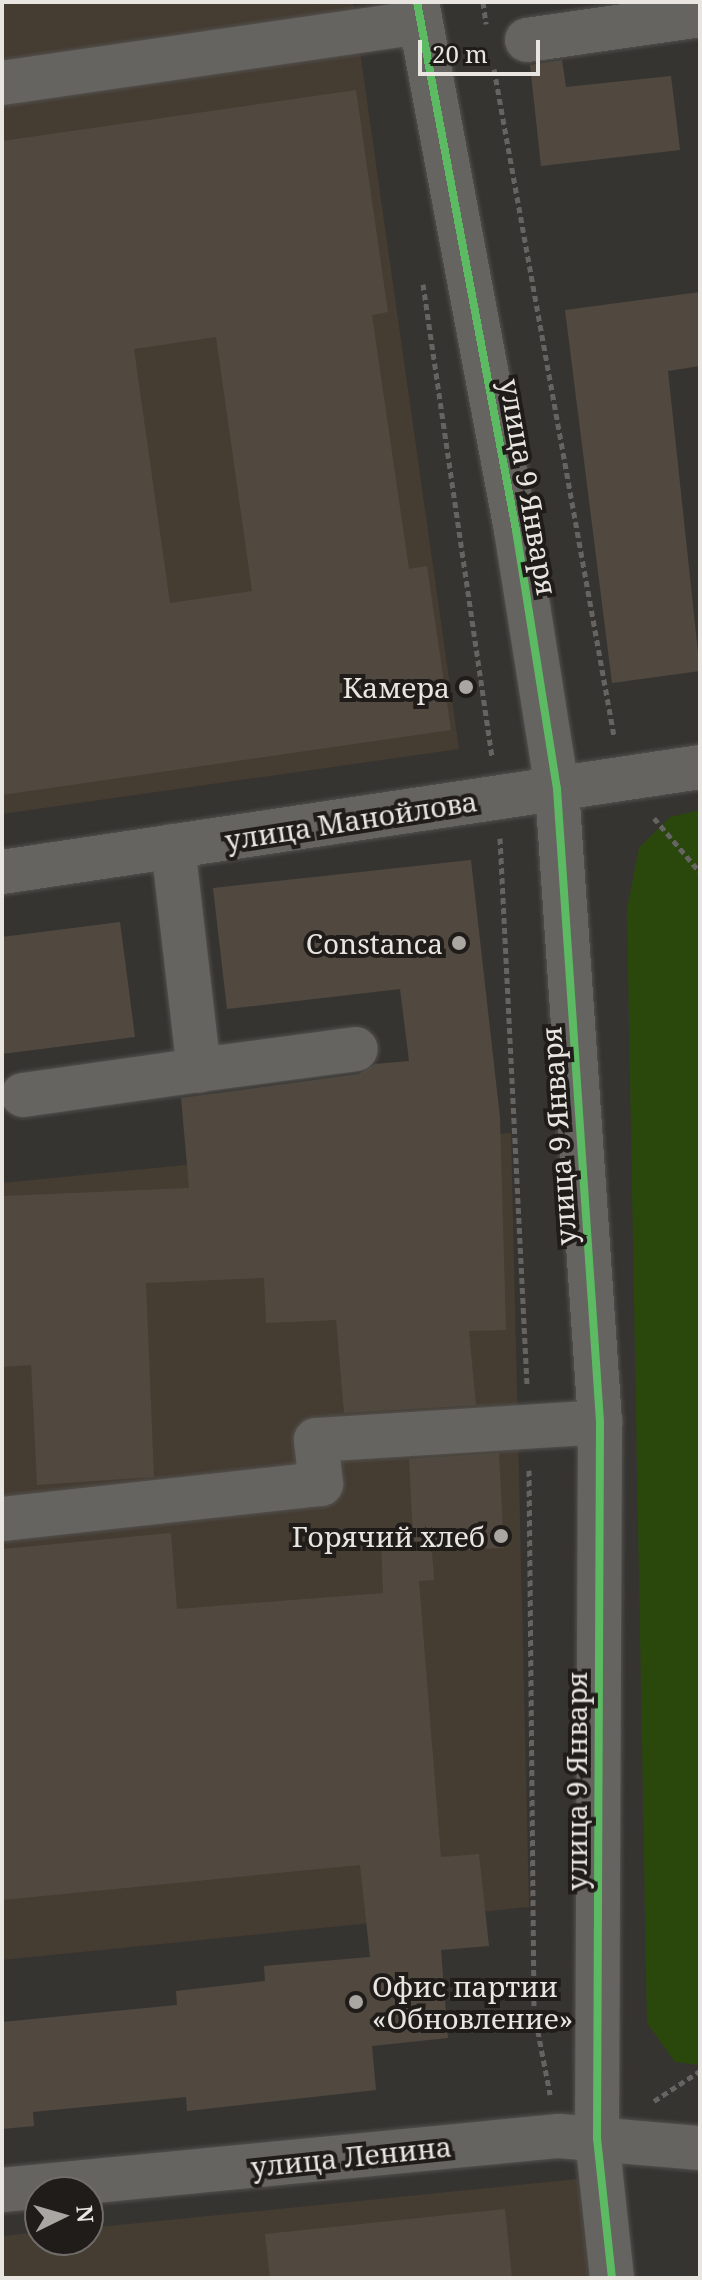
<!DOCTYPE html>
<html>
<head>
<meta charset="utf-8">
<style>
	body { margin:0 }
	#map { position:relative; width:702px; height:2280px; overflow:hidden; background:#363431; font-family:"Noto Serif",serif }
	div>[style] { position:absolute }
	.built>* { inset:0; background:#453c32 }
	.green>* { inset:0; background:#2a480c }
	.building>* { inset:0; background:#514940 }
	.path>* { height:5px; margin-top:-2.5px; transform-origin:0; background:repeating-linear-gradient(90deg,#666462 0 6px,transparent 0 10px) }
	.roads { filter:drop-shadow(0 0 2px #52514e) drop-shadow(0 0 2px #52514e) }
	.minor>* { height:44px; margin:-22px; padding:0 22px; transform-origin:22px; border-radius:22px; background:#666461 }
	.cycleway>* { height:8px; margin:-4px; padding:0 4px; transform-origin:4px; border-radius:4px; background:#5cba63 }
	.dots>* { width:22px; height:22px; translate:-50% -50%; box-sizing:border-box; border:4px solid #1f1c19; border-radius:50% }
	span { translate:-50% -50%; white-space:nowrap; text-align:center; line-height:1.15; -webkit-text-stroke:8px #1f1c19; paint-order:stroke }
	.street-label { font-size:28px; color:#e9e5e1 }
	.poi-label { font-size:28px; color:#e9e5e1 }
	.right { translate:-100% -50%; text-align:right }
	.left { translate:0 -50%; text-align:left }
	.frame { position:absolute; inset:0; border:4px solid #e9e5e1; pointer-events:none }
	.north { position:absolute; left:24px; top:2176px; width:80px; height:80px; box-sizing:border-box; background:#1f1c19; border:2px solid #706c69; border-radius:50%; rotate:85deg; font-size:22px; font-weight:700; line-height:32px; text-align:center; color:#e9e5e1 }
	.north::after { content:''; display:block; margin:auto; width:28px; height:36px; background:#aaa7a3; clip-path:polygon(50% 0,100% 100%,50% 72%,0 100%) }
	.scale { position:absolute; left:418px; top:40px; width:122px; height:36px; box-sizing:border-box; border:4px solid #e9e5e1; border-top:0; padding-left:10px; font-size:24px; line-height:28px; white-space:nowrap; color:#e9e5e1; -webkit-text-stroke:6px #1f1c19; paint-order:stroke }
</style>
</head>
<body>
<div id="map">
	<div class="built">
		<i style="clip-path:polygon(2px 2px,353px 2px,459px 749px,2px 814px)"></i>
		<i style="clip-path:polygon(511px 1133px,529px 1907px,2px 1960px,2px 1183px)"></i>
		<i style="clip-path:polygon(578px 2179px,588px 2278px,2px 2278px,2px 2236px,40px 2232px,40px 2240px,88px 2240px,88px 2228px)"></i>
	</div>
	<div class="green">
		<i style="clip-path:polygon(700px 810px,700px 2065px,675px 2062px,647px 2023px,627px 910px,639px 848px,670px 817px)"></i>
	</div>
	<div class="building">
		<i style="clip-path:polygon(562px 60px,566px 87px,671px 76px,680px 150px,541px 166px,530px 65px)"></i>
		<i style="clip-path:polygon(evenodd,356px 90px,388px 312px,372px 315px,409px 569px,427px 566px,451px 730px,2px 795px,2px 141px,356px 90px,216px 337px,252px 591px,170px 603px,134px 349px,216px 337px)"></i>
		<i style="clip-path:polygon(700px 292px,700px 366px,668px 371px,700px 671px,612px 683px,565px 310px)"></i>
		<i style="clip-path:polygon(471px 860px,500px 1118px,506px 1330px,469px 1331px,476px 1405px,344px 1413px,336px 1320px,266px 1323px,264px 1278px,146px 1283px,154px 1477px,37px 1485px,31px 1365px,2px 1367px,2px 1196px,189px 1188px,181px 1098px,359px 1074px,375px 1064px,409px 1061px,400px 989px,227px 1009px,213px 888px)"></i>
		<i style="clip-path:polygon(120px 922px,135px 1037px,2px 1054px,2px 937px)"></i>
		<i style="clip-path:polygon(499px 1453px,504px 1548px,432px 1551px,434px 1580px,419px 1581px,441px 1857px,479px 1854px,489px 1946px,441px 1950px,448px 2038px,372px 2046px,376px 2090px,187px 2111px,186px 2097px,33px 2112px,34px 2126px,2px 2129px,2px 2022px,177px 2005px,176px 1991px,265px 1981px,264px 1966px,370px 1957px,360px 1865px,2px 1900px,2px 1549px,171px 1533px,177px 1609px,383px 1593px,381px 1538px,413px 1536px,409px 1459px)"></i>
		<i style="clip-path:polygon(505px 2209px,512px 2278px,270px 2278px,265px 2234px)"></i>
	</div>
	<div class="path">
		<i style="left:483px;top:2px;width:22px;rotate:82deg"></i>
		<i style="left:494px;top:69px;width:678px;rotate:79.8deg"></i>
		<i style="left:423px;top:284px;width:478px;rotate:81.7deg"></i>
		<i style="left:654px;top:818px;width:71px;rotate:49.6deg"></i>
		<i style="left:500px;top:838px;width:547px;rotate:87.17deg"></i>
		<i style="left:529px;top:1470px;width:541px;rotate:89.47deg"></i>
		<i style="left:534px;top:2011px;width:85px;rotate:79.1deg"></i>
		<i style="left:654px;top:2101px;width:55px;rotate:-33.1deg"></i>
	</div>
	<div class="roads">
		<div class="minor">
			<i style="left:417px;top:2px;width:537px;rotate:79.38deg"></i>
			<i style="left:516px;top:530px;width:262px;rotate:81deg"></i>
			<i style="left:557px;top:789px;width:634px;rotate:86.11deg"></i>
			<i style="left:600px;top:1422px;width:716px;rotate:90.24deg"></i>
			<i style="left:597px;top:2138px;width:141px;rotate:83.9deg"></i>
			<i style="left:527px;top:40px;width:175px;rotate:-8.2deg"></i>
			<i style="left:2px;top:83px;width:422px;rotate:-8.3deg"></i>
			<i style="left:173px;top:846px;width:226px;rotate:83.4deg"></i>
			<i style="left:199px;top:1070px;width:158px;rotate:-7.6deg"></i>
			<i style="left:2px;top:872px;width:706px;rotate:-8.55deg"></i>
			<i style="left:23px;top:1095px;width:178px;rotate:-8.1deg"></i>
			<i style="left:2px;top:1519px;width:321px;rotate:-6.3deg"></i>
			<i style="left:321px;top:1484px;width:44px;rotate:-96.5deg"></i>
			<i style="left:316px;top:1440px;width:285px;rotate:-3.6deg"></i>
			<i style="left:2px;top:2190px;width:560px;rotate:-5.54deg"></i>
			<i style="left:559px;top:2136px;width:142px;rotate:4.9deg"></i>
		</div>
	</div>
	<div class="cycleway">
		<i style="left:417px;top:2px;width:537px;rotate:79.38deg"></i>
		<i style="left:516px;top:530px;width:262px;rotate:81deg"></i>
		<i style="left:557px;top:789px;width:634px;rotate:86.11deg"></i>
		<i style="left:600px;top:1422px;width:716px;rotate:90.24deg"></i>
		<i style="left:597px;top:2138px;width:141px;rotate:83.9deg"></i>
	</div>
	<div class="dots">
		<i style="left:466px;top:687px;background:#aaa7a3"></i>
		<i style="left:459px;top:943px;background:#aaa7a3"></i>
		<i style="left:501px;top:1536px;background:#aaa7a3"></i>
		<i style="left:356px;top:2002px;background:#aaa7a3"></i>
	</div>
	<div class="street-label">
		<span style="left:529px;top:487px;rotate:80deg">улица 9 Января</span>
		<span style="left:351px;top:820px;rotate:-9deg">улица Манойлова</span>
		<span style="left:558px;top:1136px;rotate:-94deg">улица 9 Января</span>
		<span style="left:576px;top:1781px;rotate:-90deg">улица 9 Января</span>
		<span style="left:351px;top:2156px;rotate:-6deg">улица Ленина</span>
	</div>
	<div class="poi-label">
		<span class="right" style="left:450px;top:687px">Камера</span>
		<span class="right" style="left:443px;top:943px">Constanca</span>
		<span class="right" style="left:485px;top:1536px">Горячий хлеб</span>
		<span class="left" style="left:372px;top:2002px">Офис партии<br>«Обновление»</span>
	</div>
	<div class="frame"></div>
	<div class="north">N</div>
	<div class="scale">20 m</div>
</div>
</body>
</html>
